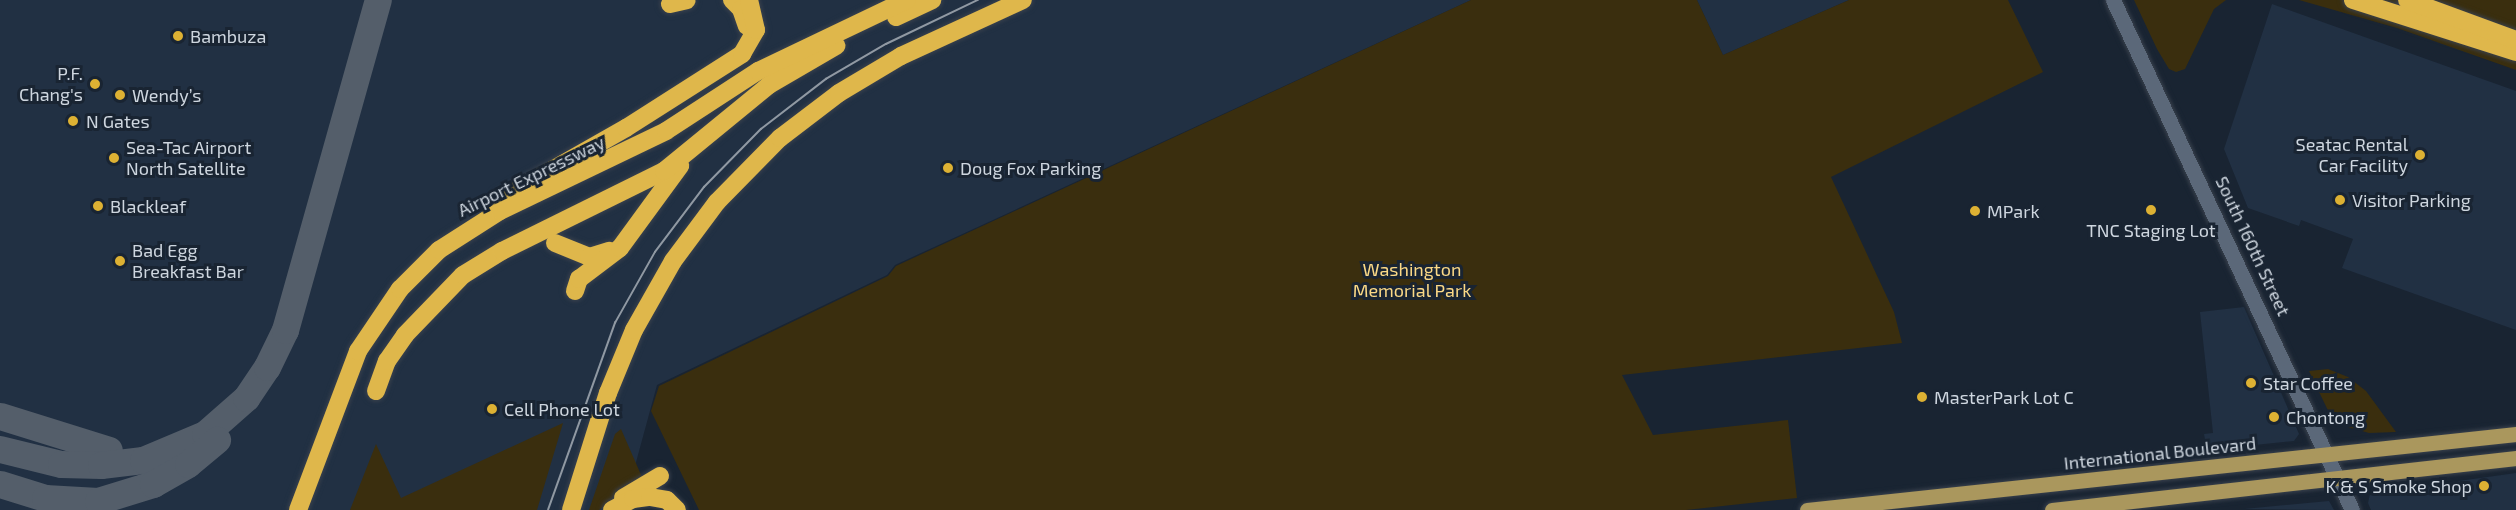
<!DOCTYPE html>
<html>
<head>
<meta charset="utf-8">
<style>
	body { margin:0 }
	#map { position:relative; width:2516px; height:510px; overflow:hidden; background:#192432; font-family:"Exo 2",sans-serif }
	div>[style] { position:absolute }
	.built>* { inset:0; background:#213043 }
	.green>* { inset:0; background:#3a2e0e }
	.taxiway>* { height:27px; margin:-13.5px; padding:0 13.5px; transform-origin:13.5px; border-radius:13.5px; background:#545e6a }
	.roads { filter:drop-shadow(0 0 2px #39414d) drop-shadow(0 0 2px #39414d) }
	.secondary>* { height:15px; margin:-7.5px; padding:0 7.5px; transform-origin:7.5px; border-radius:7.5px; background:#5b6879 }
	.primary>* { height:15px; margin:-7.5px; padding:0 7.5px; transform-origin:7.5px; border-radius:7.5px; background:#aa975d }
	.motorway>* { height:18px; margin:-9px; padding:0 9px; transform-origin:9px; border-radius:9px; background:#dfb74b }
	.tram>* { height:1.5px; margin:-0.75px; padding:0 0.75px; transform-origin:0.75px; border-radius:0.75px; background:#9099a3 }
	.dots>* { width:16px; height:16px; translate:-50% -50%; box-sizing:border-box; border:3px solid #192432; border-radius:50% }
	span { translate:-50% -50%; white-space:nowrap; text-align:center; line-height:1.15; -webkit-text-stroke:6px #192432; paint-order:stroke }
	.poi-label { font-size:18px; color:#ced6df }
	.left { translate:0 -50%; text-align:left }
	.right { translate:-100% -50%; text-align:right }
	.street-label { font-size:18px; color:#ced6df }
	.park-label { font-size:18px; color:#fbd986 }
</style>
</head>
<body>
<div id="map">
	<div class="built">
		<i style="clip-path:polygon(0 0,1471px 0,895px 265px,887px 275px,657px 385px,623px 510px,0 510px)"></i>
		<i style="clip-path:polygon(1697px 0,1849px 0,1723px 55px)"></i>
		<i style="clip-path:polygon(2272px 4px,2516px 91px,2516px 330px,2342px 268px,2353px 239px,2301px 220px,2299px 226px,2248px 208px,2224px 149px)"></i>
		<i style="clip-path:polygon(2244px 307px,2299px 434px,2294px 441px,2207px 450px,2204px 434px,2213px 433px,2200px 312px)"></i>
		<i style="clip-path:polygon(2516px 473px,2516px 510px,2371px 510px,2368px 503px,2370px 494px,2378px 488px,2392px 484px,2408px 488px)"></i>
		<i style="clip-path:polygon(2329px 501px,2334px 510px,2244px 509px)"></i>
	</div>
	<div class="green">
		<i style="clip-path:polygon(1471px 0,1697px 0,1723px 55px,1849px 0,2008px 0,2043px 72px,1831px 177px,1894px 312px,1902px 343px,1622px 375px,1653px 435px,1788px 420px,1797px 498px,1686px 510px,699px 510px,651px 411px,659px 386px,888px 276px,896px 266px)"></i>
		<i style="clip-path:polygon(2134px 0,2226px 0,2214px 9px,2185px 69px,2176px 72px,2169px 69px,2157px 49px)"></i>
		<i style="clip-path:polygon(2299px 0,2516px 0,2516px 70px,2397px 28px)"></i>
		<i style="clip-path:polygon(2328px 369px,2348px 377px,2366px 391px,2396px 432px,2369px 433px,2334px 423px,2309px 371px)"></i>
		<i style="clip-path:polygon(563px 423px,537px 510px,350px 510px,376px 444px,401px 498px)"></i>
		<i style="clip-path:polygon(621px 429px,642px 477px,599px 510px,589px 510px,615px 434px)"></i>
	</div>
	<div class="taxiway">
		<i style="left:0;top:416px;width:114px;rotate:17.3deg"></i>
		<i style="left:0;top:449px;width:63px;rotate:13.8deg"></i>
		<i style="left:61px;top:464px;width:40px;rotate:1.4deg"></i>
		<i style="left:101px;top:465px;width:42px;rotate:-6.8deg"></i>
		<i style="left:143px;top:460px;width:67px;rotate:-22.8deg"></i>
		<i style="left:205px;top:434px;width:55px;rotate:-41.3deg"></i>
		<i style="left:246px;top:398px;width:37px;rotate:-56deg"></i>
		<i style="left:267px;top:367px;width:41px;rotate:-64.1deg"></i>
		<i style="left:285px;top:330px;width:343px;rotate:-74.3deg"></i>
		<i style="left:0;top:484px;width:47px;rotate:17.3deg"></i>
		<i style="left:45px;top:498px;width:53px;rotate:3.2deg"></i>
		<i style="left:98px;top:501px;width:58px;rotate:-17.2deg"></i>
		<i style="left:153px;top:484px;width:40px;rotate:-29.7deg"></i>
		<i style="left:188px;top:464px;width:38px;rotate:-40deg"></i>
	</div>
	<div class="roads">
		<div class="secondary">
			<i style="left:2113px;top:0;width:563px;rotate:64.89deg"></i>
		</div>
		<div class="primary">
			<i style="left:1807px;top:510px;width:713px;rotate:-6.12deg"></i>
			<i style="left:2052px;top:510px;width:467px;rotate:-6.4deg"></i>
		</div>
		<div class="motorway">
			<i style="left:732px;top:0;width:13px;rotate:45deg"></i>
			<i style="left:741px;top:9px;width:18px;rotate:71deg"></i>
			<i style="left:2353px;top:0;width:171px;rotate:17.7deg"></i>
			<i style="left:2407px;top:0;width:116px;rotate:20.2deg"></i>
			<i style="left:670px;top:4px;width:17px;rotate:-13deg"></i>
			<i style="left:896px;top:17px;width:40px;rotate:-25deg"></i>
			<i style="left:501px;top:199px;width:144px;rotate:-29.6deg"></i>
			<i style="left:626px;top:128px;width:138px;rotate:-32.5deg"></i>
			<i style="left:742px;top:54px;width:28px;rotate:-60deg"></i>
			<i style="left:756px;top:30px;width:31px;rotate:-103deg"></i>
			<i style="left:555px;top:243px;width:37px;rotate:22deg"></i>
			<i style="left:589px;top:257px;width:21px;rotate:-17deg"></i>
			<i style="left:575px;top:291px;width:13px;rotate:-72deg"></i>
			<i style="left:579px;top:279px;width:51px;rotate:-37.1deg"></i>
			<i style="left:620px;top:248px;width:102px;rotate:-53.8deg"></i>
			<i style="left:376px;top:391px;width:32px;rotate:-70deg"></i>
			<i style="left:387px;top:361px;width:32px;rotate:-55deg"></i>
			<i style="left:405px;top:335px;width:83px;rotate:-46deg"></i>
			<i style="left:463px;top:275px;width:46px;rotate:-31.6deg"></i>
			<i style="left:502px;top:251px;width:181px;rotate:-26.3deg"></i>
			<i style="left:664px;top:171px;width:136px;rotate:-39.3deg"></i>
			<i style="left:769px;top:85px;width:78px;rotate:-30.2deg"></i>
			<i style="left:623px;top:498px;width:43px;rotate:-30.7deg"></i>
			<i style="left:298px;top:510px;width:170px;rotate:-69.3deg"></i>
			<i style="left:358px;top:351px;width:75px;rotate:-55.9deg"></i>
			<i style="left:400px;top:289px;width:55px;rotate:-45deg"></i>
			<i style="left:439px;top:250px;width:72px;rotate:-32.6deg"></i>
			<i style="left:500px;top:211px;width:184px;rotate:-25.7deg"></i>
			<i style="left:666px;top:131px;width:110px;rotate:-33.1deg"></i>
			<i style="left:758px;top:71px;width:165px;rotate:-25.5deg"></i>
			<i style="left:571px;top:510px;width:123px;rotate:-72.5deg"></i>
			<i style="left:608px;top:393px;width:68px;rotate:-67.6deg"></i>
			<i style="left:634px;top:330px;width:79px;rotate:-60.5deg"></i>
			<i style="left:673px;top:261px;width:74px;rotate:-53.3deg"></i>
			<i style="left:717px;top:202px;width:90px;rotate:-45.5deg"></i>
			<i style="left:780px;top:138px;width:74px;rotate:-37.3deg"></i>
			<i style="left:839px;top:93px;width:72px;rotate:-30.8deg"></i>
			<i style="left:901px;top:56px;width:134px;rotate:-24.7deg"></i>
			<i style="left:612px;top:510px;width:24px;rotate:-28deg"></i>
			<i style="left:633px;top:499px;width:17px;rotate:-7deg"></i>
			<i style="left:650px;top:497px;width:17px;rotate:10deg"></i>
			<i style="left:667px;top:500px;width:14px;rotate:45deg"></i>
		</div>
	</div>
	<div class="tram">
		<i style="left:548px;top:510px;width:199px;rotate:-70.3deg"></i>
		<i style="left:615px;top:323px;width:81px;rotate:-60.6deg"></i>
		<i style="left:655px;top:252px;width:81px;rotate:-53deg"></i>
		<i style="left:704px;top:187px;width:81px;rotate:-45.5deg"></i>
		<i style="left:761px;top:129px;width:82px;rotate:-37.6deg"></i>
		<i style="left:826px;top:79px;width:69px;rotate:-30.3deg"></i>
		<i style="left:886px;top:44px;width:102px;rotate:-25.6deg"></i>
	</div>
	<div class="dots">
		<i style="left:178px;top:36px;background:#ddb133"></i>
		<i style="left:95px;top:84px;background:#ddb133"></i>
		<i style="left:120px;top:95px;background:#ddb133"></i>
		<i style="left:73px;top:121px;background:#ddb133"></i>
		<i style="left:2420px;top:155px;background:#ddb133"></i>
		<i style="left:114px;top:158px;background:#ddb133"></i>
		<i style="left:948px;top:168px;background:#ddb133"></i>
		<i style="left:2340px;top:200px;background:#ddb133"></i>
		<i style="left:98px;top:206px;background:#ddb133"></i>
		<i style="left:2151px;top:210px;background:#ddb133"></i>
		<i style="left:1975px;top:211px;background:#ddb133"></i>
		<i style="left:120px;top:261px;background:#ddb133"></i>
		<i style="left:2251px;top:383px;background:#ddb133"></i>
		<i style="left:1922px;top:397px;background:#ddb133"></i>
		<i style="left:492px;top:409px;background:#ddb133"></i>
		<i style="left:2274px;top:417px;background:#ddb133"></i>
		<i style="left:2484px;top:486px;background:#ddb133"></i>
	</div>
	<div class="poi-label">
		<span class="left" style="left:190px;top:36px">Bambuza</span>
		<span class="right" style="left:83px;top:84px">P.F.<br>Chang's</span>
		<span class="left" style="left:132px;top:95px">Wendy’s</span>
		<span class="left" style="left:86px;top:121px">N Gates</span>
		<span class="right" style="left:2408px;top:155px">Seatac Rental<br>Car Facility</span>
		<span class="left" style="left:126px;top:158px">Sea-Tac Airport<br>North Satellite</span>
		<span class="left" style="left:960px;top:168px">Doug Fox Parking</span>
		<span class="left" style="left:2352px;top:200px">Visitor Parking</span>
		<span class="left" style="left:110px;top:206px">Blackleaf</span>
		<span class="left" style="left:1987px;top:211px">MPark</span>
		<span style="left:2151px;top:230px">TNC Staging Lot</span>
		<span class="left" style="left:132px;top:261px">Bad Egg<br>Breakfast Bar</span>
		<span class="left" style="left:2263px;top:383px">Star Coffee</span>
		<span class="left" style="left:1934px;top:397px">MasterPark Lot C</span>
		<span class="left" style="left:504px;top:409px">Cell Phone Lot</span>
		<span class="left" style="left:2286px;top:417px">Chontong</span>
		<span class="right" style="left:2472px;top:486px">K &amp; S Smoke Shop</span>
	</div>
	<div class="street-label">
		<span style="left:531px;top:176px;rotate:-26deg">Airport Expressway</span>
		<span style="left:2253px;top:246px;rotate:65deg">South 160th Street</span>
		<span style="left:2160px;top:453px;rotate:-6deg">International Boulevard</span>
	</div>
	<div class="park-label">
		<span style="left:1412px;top:280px">Washington<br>Memorial Park</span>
	</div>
</div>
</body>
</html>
